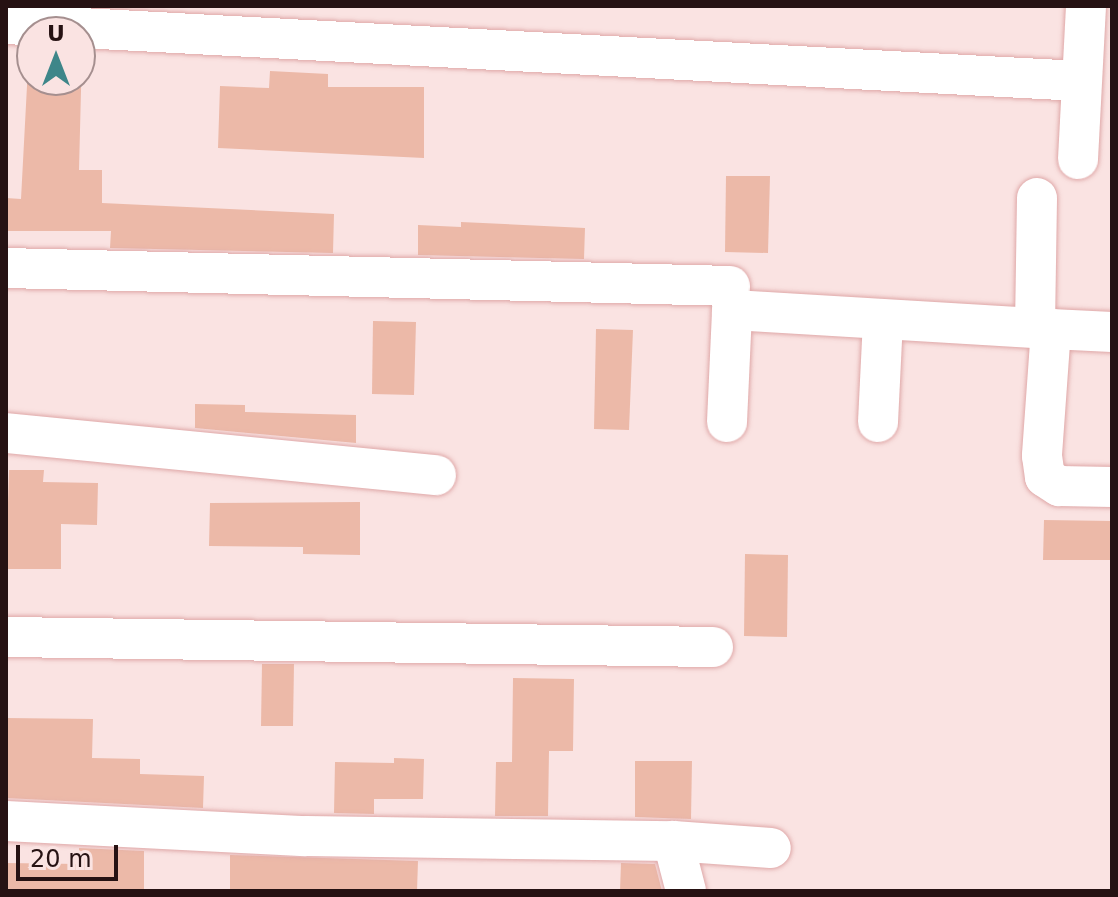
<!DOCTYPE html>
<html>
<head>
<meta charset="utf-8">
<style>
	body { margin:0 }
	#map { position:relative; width:1118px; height:897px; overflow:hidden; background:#fae3e2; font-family:"DejaVu Sans",sans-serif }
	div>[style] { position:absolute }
	.building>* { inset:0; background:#ecb9a8 }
	.roads { filter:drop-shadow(0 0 2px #dfa8a8) drop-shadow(0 0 2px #dfa8a8) }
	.street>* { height:40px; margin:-20px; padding:0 20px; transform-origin:20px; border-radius:20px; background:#fff }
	span { translate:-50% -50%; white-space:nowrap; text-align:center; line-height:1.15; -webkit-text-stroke:6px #fae3e2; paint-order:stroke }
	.frame { position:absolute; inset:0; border:8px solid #261213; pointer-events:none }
	.north { position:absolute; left:16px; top:16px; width:80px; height:80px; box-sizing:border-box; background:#fae3e2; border:2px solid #a58f8f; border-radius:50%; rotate:0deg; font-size:22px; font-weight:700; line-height:32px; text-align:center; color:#261213 }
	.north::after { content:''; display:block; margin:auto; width:28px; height:36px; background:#3e8689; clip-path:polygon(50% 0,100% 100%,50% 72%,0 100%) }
	.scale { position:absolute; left:16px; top:845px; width:102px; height:36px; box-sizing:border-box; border:4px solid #261213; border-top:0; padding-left:10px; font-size:24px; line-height:28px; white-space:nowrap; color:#261213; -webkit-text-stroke:6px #fae3e2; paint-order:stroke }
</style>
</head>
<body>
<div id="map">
	<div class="building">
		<i style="clip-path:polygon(29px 48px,32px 80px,80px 80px,82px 51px,79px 170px,102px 170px,102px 203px,334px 214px,333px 253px,110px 248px,111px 231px,6px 231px,6px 198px,21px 199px)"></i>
		<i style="clip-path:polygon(270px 71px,328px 74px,328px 87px,424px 87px,424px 158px,218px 148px,220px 86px,269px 88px)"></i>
		<i style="clip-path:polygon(726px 176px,770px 176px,768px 253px,725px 252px)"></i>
		<i style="clip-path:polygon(461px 222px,585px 228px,584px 259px,418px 255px,418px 225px,461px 227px)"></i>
		<i style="clip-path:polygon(373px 321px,416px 322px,414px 395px,372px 394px)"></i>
		<i style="clip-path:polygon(596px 329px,633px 330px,629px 430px,594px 429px)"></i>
		<i style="clip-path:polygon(195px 404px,245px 405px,245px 412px,356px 415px,356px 443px,195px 428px)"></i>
		<i style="clip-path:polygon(9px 470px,44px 470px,43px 482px,98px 483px,97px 525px,61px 524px,61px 569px,6px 569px)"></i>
		<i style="clip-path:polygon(360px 502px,360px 555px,303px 554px,303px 547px,209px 546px,210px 503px)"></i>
		<i style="clip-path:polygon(1044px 520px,1112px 521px,1112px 560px,1043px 560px)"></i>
		<i style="clip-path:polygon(745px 554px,788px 555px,787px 637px,744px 636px)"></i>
		<i style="clip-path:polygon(262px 664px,294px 664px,293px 726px,261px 726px)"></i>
		<i style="clip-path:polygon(513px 678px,574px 679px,573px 751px,549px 751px,548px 816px,495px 816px,496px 762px,512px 762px)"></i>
		<i style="clip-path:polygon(6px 718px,93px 719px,92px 758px,140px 759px,140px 774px,204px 776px,203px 808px,6px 798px)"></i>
		<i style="clip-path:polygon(394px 758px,424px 759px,423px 799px,374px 799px,374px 814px,334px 813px,335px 762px,394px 763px)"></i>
		<i style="clip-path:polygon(635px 761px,692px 761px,691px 819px,635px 817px)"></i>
		<i style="clip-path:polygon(79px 848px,144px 851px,144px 891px,6px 891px,6px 863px,79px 864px)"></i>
		<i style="clip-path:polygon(230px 855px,418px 861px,417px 891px,230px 890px)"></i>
		<i style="clip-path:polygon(621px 863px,655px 864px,662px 891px,620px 891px)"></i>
	</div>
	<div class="roads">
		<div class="street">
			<i style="left:6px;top:24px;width:1076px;rotate:3.04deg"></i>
			<i style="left:1078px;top:159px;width:153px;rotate:-87deg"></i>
			<i style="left:6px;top:268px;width:724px;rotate:1.42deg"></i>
			<i style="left:1035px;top:326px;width:128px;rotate:-89.1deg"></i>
			<i style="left:1051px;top:329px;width:61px;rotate:2.8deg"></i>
			<i style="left:727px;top:422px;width:112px;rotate:-87.4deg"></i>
			<i style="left:732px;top:310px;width:320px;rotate:3.4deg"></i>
			<i style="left:1051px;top:329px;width:127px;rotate:94.1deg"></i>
			<i style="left:1042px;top:456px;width:21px;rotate:82deg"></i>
			<i style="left:1045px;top:477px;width:17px;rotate:33deg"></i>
			<i style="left:1059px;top:486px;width:53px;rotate:1.1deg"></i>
			<i style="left:878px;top:422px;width:102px;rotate:-87.2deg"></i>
			<i style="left:6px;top:433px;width:432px;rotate:5.6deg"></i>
			<i style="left:6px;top:637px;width:707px;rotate:0.81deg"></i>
			<i style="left:6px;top:821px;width:300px;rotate:2.9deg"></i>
			<i style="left:306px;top:836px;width:367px;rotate:0.8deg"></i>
			<i style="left:673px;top:841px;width:98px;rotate:4.1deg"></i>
			<i style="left:673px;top:841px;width:52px;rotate:75.4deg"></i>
		</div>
	</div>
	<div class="frame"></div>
	<div class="north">U</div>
	<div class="scale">20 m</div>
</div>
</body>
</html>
